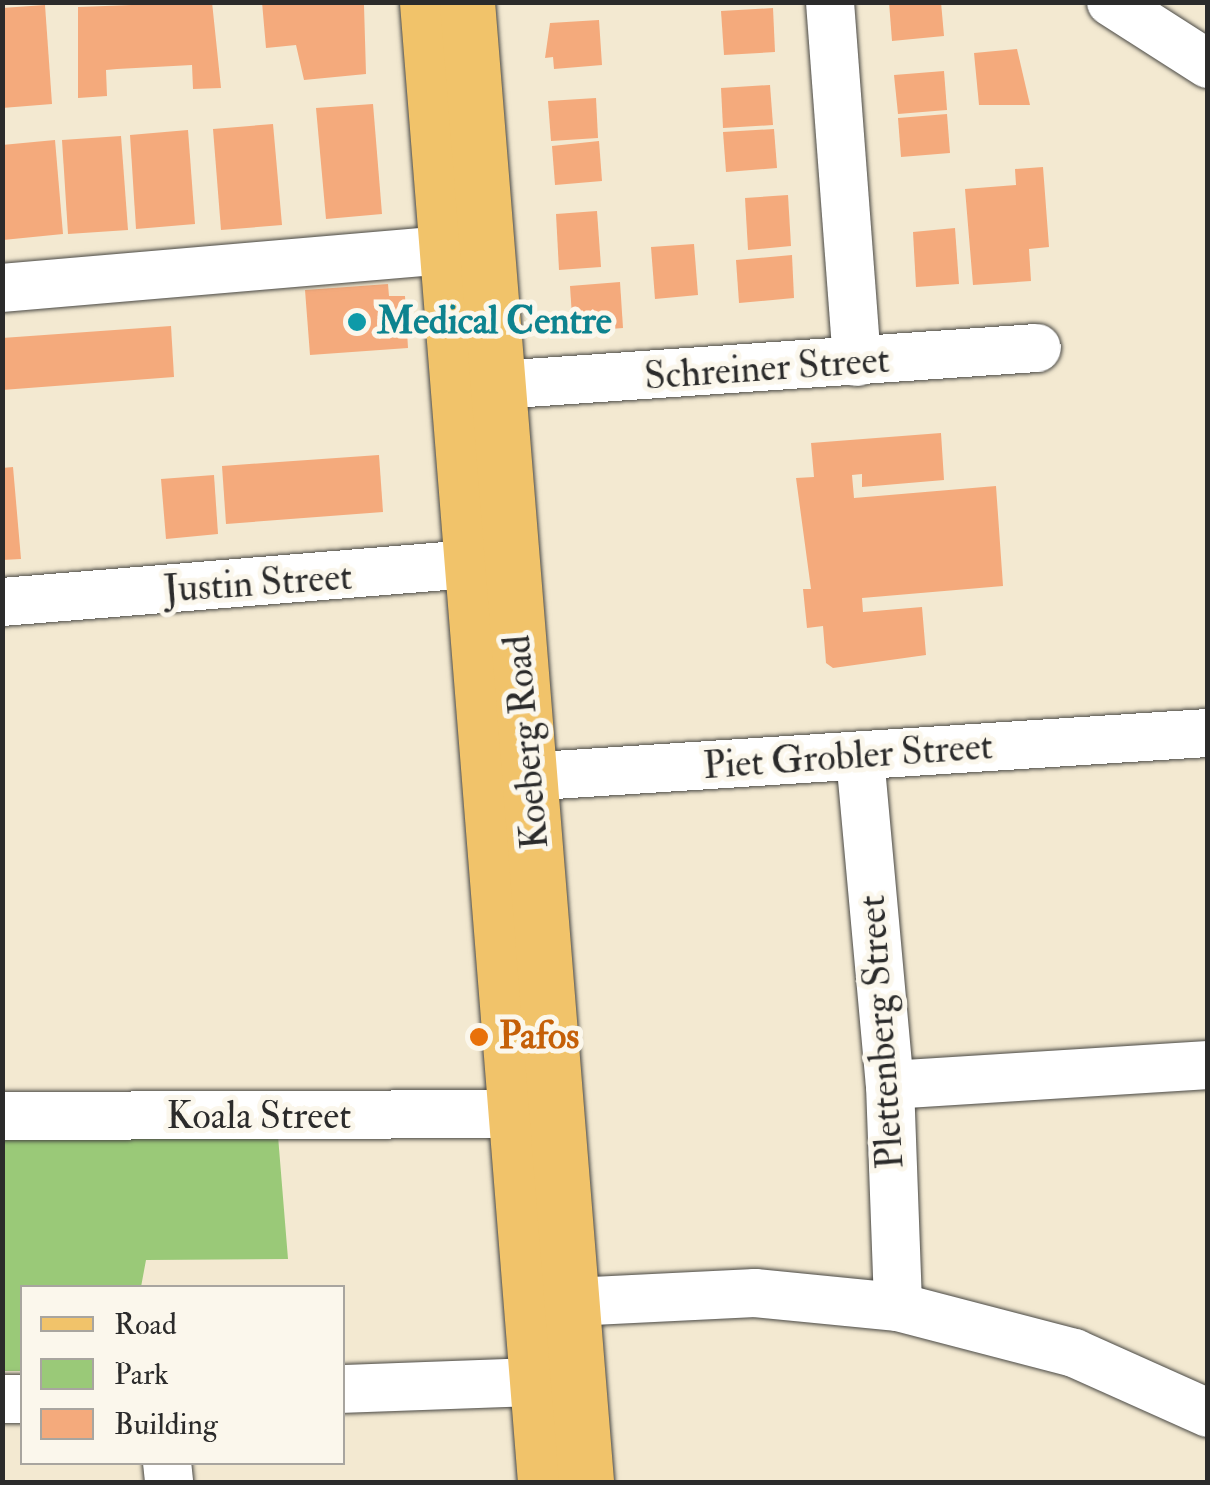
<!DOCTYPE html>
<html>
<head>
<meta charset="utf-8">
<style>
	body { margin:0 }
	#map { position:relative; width:1210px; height:1485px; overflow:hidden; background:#f3e9d1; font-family:"IM FELL Double Pica",serif }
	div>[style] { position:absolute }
	.green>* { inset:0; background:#9ac978 }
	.building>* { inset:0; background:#f4aa7c }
	.roads { filter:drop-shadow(0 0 2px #494844) drop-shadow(0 0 2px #494844) }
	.minor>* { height:48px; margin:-24px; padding:0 24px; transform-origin:24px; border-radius:24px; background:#fff }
	.major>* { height:55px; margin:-27.5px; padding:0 27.5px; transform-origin:27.5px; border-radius:27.5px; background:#f1c36a }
	.dots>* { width:28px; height:28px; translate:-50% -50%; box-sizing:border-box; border:5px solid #fbf7ec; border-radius:50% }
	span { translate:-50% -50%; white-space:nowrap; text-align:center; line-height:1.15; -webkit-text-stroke:10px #fbf7ec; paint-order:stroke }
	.culture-label { font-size:38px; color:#0d838f; font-weight:700 }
	.left { translate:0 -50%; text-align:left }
	.street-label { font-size:38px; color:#2b2b2b }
	.food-label { font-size:38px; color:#c56008; font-weight:700 }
	.frame { position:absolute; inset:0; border:5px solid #2b2b2b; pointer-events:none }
	.legend { position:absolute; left:20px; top:1285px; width:325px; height:180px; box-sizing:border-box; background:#fbf7ec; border:2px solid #a8a59f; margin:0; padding:12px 18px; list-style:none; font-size:30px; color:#2b2b2b }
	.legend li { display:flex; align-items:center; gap:20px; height:50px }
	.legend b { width:50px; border:2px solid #a8a59f }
</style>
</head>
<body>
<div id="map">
	<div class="green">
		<i style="clip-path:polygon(278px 1136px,288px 1259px,146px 1260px,141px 1287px,22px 1288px,22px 1371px,3px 1371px,2px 1139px)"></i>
	</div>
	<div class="building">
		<i style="clip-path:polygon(212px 2px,221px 88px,193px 89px,192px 65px,117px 69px,106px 70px,107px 96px,78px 98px,78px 7px)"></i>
		<i style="clip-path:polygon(262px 2px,364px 5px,366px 74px,304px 80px,296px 45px,266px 48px)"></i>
		<i style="clip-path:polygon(889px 2px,941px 2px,944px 36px,892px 41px)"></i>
		<i style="clip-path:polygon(45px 5px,52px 104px,2px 108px,2px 8px)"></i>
		<i style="clip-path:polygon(773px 8px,775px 52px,724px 55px,721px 11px)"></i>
		<i style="clip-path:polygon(599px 20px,602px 65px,554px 69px,553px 57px,545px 58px,550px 23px)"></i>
		<i style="clip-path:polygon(1017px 49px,1030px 105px,979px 105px,974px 53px)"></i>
		<i style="clip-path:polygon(944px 71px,947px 110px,898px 114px,894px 75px)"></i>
		<i style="clip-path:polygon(770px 85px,773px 125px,723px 128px,721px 88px)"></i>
		<i style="clip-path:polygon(596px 98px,598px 138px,551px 141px,548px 101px)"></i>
		<i style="clip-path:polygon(373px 104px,382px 214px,326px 219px,316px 108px)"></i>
		<i style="clip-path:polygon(947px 114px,950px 153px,901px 157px,898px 118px)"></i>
		<i style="clip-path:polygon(273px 124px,282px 225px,221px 230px,213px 129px)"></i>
		<i style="clip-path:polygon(774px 129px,777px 168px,726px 172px,723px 132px)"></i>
		<i style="clip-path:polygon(188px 130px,195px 224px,136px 229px,130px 135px)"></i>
		<i style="clip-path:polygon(121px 136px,128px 230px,68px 234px,62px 140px)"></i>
		<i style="clip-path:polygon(55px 140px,63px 234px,3px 240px,2px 145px)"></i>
		<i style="clip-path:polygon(599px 141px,602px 181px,555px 185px,552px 146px)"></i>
		<i style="clip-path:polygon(1043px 167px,1049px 247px,1029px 249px,1031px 281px,973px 285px,965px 189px,1016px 185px,1015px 169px)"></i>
		<i style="clip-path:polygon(788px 195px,791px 246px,748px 250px,745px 198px)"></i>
		<i style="clip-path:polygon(597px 211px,601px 267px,559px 270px,556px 214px)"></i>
		<i style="clip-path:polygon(955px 228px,959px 284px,916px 287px,913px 232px)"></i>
		<i style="clip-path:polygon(694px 244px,698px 295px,655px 299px,651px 247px)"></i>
		<i style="clip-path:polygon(792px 255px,794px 298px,739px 303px,736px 260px)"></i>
		<i style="clip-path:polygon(620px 282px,623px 328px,573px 332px,570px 286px)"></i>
		<i style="clip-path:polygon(388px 284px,389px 296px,405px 296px,408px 348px,310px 355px,305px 290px)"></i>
		<i style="clip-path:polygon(171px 326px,174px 377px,2px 390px,2px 338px)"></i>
		<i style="clip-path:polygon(941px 433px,944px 480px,862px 487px,862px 474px,852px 475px,854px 498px,996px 486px,1003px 586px,862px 598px,863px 612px,922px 607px,926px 655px,833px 668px,826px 663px,823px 626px,807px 628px,803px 589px,811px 589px,796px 478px,814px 477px,811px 443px)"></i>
		<i style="clip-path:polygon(379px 455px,383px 512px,226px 524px,222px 466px)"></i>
		<i style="clip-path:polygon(13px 467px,21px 559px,2px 560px,2px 468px)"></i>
		<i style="clip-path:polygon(214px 475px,218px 534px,166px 539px,161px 479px)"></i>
	</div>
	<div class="roads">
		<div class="minor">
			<i style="left:830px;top:2px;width:361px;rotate:85.7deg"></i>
			<i style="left:1111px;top:2px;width:115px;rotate:32.6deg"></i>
			<i style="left:2px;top:288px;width:447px;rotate:-4.9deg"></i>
			<i style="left:498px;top:385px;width:540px;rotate:-3.93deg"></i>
			<i style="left:2px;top:602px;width:507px;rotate:-4.64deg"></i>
			<i style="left:860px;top:757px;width:329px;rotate:84.8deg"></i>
			<i style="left:890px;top:1085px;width:222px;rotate:87.9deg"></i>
			<i style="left:492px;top:779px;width:717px;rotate:-3.68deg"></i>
			<i style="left:890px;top:1085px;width:319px;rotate:-3.6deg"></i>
			<i style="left:2px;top:1116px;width:513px;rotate:-0.22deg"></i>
			<i style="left:572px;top:1302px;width:183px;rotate:-2.8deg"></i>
			<i style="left:755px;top:1293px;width:144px;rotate:5.6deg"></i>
			<i style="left:898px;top:1307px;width:182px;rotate:14.6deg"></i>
			<i style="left:1074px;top:1353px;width:147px;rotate:24.1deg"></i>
			<i style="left:342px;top:1389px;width:195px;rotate:-2.1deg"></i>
			<i style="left:2px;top:1399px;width:20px"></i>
			<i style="left:167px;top:1462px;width:20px;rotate:84deg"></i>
		</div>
		<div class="major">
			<i style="left:427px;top:2px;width:1485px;rotate:85.44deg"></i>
			<i style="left:467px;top:2px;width:1485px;rotate:85.4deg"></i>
		</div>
	</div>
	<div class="dots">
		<i style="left:357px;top:322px;background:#0f9aa8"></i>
		<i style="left:479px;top:1037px;background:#e8710a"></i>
	</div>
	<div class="culture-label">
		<span class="left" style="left:377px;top:322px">Medical Centre</span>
	</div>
	<div class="street-label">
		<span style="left:767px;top:369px;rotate:-4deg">Schreiner Street</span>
		<span style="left:258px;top:584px;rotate:-4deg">Justin Street</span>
		<span style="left:527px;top:742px;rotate:-95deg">Koeberg Road</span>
		<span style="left:848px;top:757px;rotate:-4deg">Piet Grobler Street</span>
		<span style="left:882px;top:1032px;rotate:-94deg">Plettenberg Street</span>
		<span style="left:259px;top:1117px">Koala Street</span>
	</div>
	<div class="food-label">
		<span class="left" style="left:499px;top:1037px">Pafos</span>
	</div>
	<div class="frame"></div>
	<ul class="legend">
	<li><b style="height:12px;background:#f1c36a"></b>Road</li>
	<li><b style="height:28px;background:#9ac978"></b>Park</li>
	<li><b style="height:28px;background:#f4aa7c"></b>Building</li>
	</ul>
</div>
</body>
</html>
